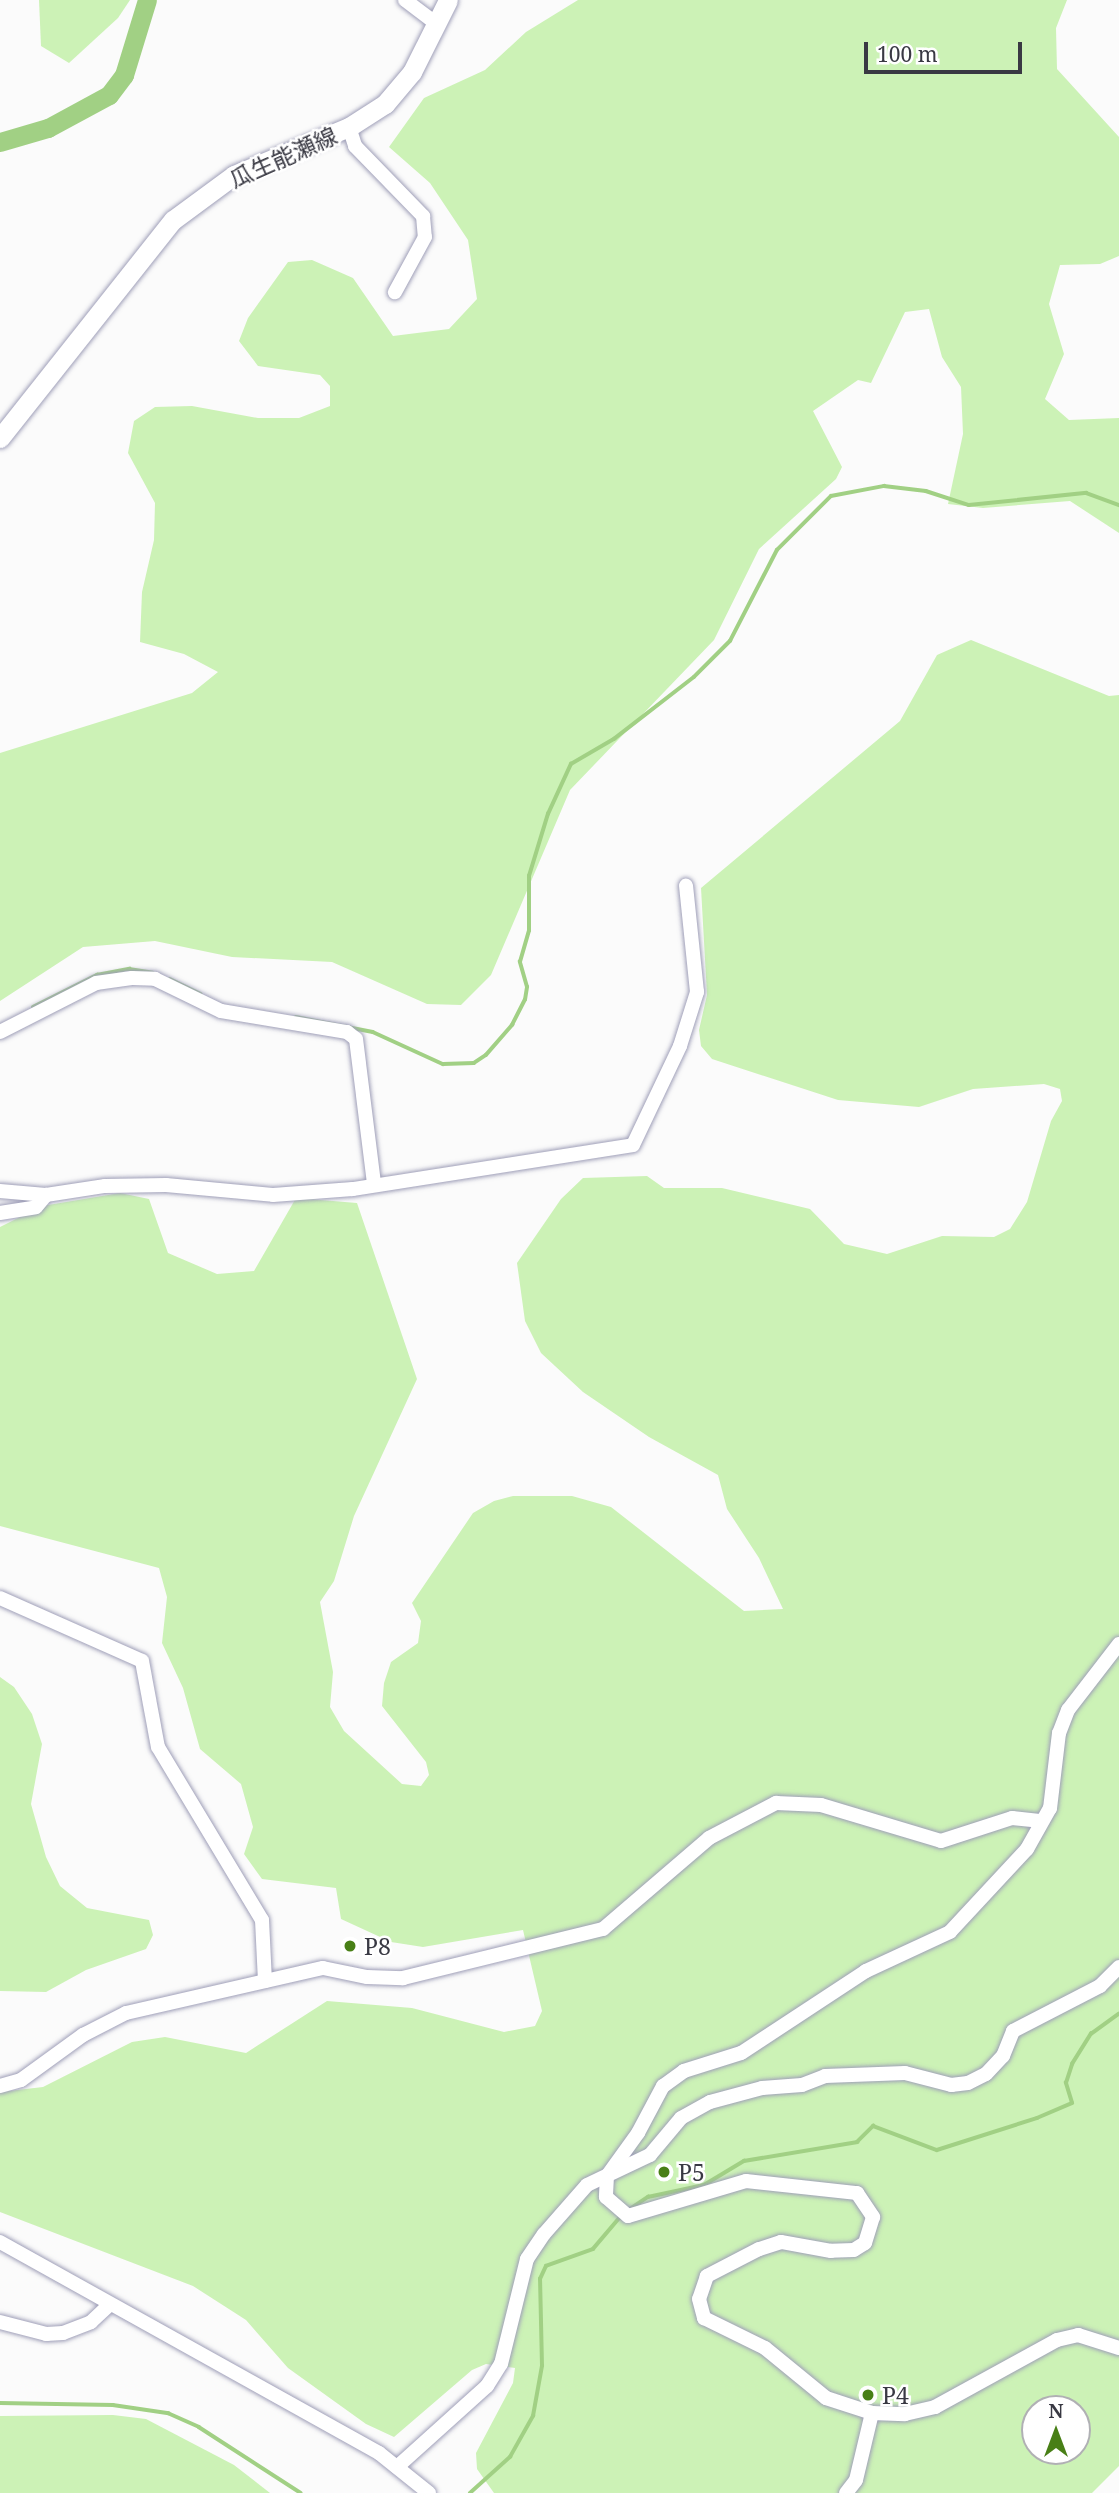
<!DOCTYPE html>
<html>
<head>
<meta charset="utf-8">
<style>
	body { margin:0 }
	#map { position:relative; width:1119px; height:2493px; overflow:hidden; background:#fbfbfb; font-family:"Noto Serif","Noto Sans JP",serif }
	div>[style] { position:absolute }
	.green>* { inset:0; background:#ccf2b6 }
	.stream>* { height:3.5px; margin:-1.75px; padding:0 1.75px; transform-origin:1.75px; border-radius:1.75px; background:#a1d084 }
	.river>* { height:19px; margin:-9.5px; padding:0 9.5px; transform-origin:9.5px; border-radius:9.5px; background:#a1d084 }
	.roads { filter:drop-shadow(0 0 2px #9f9fb8) drop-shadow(0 0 2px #9f9fb8) }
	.minor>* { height:14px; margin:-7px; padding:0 7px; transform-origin:7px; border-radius:7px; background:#fff }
	.major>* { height:19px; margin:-9.5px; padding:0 9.5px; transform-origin:9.5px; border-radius:9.5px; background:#fff }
	.dots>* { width:19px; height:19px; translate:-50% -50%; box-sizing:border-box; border:4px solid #fff; border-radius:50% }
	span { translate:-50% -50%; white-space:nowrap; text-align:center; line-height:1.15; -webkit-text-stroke:5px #fff; paint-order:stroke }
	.street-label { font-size:23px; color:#393943 }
	.poi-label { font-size:23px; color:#393943 }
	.left { translate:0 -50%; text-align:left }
	.north { position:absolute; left:1021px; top:2395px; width:70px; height:70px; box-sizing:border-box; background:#fff; border:2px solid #b0b0b4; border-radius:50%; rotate:0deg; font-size:19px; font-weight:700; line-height:28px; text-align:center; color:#393943 }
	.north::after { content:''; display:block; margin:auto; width:24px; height:32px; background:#487f16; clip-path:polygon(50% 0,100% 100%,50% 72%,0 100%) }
	.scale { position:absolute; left:864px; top:42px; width:158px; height:32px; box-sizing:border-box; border:4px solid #393943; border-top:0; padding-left:9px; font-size:21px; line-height:24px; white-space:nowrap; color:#393943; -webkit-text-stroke:5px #fff; paint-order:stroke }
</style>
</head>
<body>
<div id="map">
	<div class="green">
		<i style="clip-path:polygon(39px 0,130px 0,118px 18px,69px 63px,41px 46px)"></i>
		<i style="clip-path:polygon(578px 0,1067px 0,1056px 28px,1057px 69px,1119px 137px,1119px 256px,1100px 264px,1060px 265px,1049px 304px,1064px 354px,1045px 399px,1069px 420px,1119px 418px,1119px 533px,1070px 501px,983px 508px,948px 504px,963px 434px,961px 387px,942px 357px,929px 309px,905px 312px,871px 383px,858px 380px,813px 411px,842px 467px,836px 479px,759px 549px,714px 640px,570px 790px,491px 975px,461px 1005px,427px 1004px,332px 962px,232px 957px,155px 941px,83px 947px,0 1001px,0 753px,192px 693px,218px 672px,184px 654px,140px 642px,142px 592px,154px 540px,155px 503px,128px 453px,134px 421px,155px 407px,192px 406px,258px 418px,299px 418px,330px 406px,330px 386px,320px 375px,258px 366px,239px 341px,248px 318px,288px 262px,312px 260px,353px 278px,393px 336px,449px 329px,477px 299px,468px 240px,430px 183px,389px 147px,424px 98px,485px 70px,526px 32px)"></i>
		<i style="clip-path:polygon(evenodd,971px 640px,1109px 696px,1119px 695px,1119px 2466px,1092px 2493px,494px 2493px,477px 2469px,476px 2453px,513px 2383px,515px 2368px,486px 2364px,472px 2370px,394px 2437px,366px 2424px,288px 2368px,246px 2320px,193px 2286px,0 2212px,0 2092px,43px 2087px,132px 2042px,165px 2037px,246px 2053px,327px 2001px,412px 2008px,504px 2032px,535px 2026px,542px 2011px,523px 1930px,423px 1947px,391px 1942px,341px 1919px,336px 1888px,262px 1879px,244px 1854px,253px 1827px,241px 1784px,200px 1749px,183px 1688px,162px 1643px,167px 1597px,159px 1568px,0 1526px,0 1227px,42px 1206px,120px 1193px,149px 1199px,168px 1253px,217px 1274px,254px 1271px,296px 1198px,357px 1203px,417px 1379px,354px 1516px,334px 1581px,320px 1602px,333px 1672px,330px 1707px,344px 1731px,402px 1784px,421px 1786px,429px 1775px,426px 1762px,382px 1706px,384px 1683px,391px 1662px,418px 1643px,421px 1621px,412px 1603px,473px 1513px,494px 1501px,513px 1496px,572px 1496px,611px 1507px,744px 1611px,783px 1609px,759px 1558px,727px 1509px,718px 1475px,649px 1437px,583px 1392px,541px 1353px,525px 1321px,517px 1263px,561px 1199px,583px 1178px,647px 1176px,664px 1188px,722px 1188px,810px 1209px,844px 1244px,887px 1254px,942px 1236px,994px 1237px,1010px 1229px,1027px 1202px,1051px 1121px,1062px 1101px,1060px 1089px,1044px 1084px,973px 1089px,919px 1107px,838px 1100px,712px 1059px,701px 1046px,699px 1030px,707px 995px,701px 888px,900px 721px,937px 655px,971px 640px,1035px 2409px,1077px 2409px,1077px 2451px,1035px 2451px,1035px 2409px)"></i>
		<i style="clip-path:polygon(0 1677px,14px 1687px,32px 1714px,42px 1744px,31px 1804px,46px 1857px,60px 1886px,87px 1908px,149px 1920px,153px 1935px,146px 1949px,86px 1970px,46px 1992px,0 1991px)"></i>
		<i style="clip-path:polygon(113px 2415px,146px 2419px,234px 2465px,270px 2493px,0 2493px,0 2416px)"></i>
	</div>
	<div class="stream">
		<i style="left:170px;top:979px;width:34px;rotate:26deg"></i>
		<i style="left:33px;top:1007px;width:72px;rotate:-26.6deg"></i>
		<i style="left:97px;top:975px;width:33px;rotate:-11deg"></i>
		<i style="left:129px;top:969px;width:24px;rotate:9deg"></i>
		<i style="left:296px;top:1017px;width:78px;rotate:11deg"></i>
		<i style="left:373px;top:1032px;width:77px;rotate:24.6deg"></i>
		<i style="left:443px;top:1064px;width:31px;rotate:-2deg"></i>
		<i style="left:474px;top:1063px;width:14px;rotate:-34deg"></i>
		<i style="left:486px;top:1055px;width:40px;rotate:-49deg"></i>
		<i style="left:512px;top:1025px;width:28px;rotate:-63deg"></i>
		<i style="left:525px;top:1000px;width:13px;rotate:-81deg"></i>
		<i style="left:527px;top:987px;width:26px;rotate:-106deg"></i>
		<i style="left:520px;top:962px;width:32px;rotate:-74deg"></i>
		<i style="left:529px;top:931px;width:55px;rotate:-90deg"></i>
		<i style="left:529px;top:876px;width:65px;rotate:-73deg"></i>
		<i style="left:548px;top:814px;width:55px;rotate:-65.3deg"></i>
		<i style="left:571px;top:764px;width:50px;rotate:-30.2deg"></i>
		<i style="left:614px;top:739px;width:101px;rotate:-37.8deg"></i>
		<i style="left:694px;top:677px;width:51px;rotate:-45deg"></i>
		<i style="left:730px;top:641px;width:102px;rotate:-62.7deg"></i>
		<i style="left:777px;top:550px;width:76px;rotate:-45deg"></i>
		<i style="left:831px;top:496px;width:54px;rotate:-10.7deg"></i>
		<i style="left:884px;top:486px;width:42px;rotate:6.8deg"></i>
		<i style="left:926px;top:491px;width:45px;rotate:18deg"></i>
		<i style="left:969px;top:505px;width:118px;rotate:-5.9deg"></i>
		<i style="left:1086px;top:493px;width:35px;rotate:20deg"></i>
		<i style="left:630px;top:2209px;width:22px;rotate:-34deg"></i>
		<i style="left:648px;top:2197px;width:57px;rotate:-12.1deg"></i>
		<i style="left:704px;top:2185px;width:47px;rotate:-31deg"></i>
		<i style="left:744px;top:2161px;width:115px;rotate:-9.5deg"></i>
		<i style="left:857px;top:2142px;width:23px;rotate:-45deg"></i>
		<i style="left:873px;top:2126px;width:68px;rotate:20.6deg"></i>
		<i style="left:937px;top:2150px;width:105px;rotate:-17.7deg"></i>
		<i style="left:1037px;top:2118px;width:38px;rotate:-23deg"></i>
		<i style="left:1072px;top:2103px;width:21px;rotate:-107deg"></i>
		<i style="left:1066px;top:2083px;width:20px;rotate:-72deg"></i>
		<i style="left:1072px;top:2064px;width:36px;rotate:-58deg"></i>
		<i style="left:1091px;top:2034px;width:34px;rotate:-36deg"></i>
		<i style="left:0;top:2403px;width:113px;rotate:1deg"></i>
		<i style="left:113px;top:2405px;width:56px;rotate:8.3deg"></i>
		<i style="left:168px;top:2413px;width:34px;rotate:24deg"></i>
		<i style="left:199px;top:2427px;width:121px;rotate:32.9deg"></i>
		<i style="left:470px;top:2493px;width:54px;rotate:-42deg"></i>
		<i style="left:510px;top:2457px;width:47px;rotate:-60.7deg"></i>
		<i style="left:533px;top:2416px;width:51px;rotate:-79.8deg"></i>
		<i style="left:542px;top:2366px;width:87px;rotate:-91.3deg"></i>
		<i style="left:540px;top:2279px;width:14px;rotate:-65deg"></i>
		<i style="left:546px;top:2266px;width:50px;rotate:-19.9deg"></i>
		<i style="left:593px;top:2249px;width:43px;rotate:-49.7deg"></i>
	</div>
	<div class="river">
		<i style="left:0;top:142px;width:50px;rotate:-16.3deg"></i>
		<i style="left:48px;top:128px;width:69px;rotate:-28.4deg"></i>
		<i style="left:109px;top:95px;width:25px;rotate:-53deg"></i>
		<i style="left:124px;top:75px;width:78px;rotate:-73deg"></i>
	</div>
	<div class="roads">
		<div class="minor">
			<i style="left:405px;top:0;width:41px;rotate:37.1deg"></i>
			<i style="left:349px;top:127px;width:20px;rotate:72deg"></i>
			<i style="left:355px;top:146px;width:98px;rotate:45.8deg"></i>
			<i style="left:423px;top:216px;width:21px;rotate:85deg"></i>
			<i style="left:425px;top:237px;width:63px;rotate:118.6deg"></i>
			<i style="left:0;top:1032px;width:108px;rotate:-27deg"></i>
			<i style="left:96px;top:983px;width:36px;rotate:-8deg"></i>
			<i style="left:132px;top:978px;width:23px;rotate:2deg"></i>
			<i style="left:155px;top:979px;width:73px;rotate:25.9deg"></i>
			<i style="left:221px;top:1011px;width:128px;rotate:9.5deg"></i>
			<i style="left:347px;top:1032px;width:11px;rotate:38deg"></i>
			<i style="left:356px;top:1039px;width:146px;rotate:82.9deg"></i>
			<i style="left:0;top:1191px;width:46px;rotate:5deg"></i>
			<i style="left:46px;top:1195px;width:60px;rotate:-8.7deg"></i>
			<i style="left:105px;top:1186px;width:61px;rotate:-0.9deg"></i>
			<i style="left:166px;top:1185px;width:107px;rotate:5.3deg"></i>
			<i style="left:273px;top:1195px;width:80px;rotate:-4.3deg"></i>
			<i style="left:353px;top:1189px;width:283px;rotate:-8.9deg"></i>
			<i style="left:633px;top:1145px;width:110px;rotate:-64.6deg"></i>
			<i style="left:680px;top:1046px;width:57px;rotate:-72.5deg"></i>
			<i style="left:697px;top:992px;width:107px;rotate:-95.9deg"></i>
			<i style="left:0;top:1213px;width:36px;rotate:-9deg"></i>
			<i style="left:36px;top:1207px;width:16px;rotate:-50deg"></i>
			<i style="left:0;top:1598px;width:155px;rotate:23.9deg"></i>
			<i style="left:142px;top:1661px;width:87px;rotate:79.5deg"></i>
			<i style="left:158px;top:1747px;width:202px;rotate:59deg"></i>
			<i style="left:262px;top:1920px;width:61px;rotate:87.2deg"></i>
			<i style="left:1119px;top:1644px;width:83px;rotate:127.7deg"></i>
			<i style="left:1068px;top:1710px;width:25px;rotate:111deg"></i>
			<i style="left:1059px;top:1733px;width:76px;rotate:96.8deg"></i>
			<i style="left:1050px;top:1808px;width:47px;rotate:119.3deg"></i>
			<i style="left:1027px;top:1849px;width:113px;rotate:132.9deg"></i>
			<i style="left:950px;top:1932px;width:93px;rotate:155.1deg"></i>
			<i style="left:866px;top:1971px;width:149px;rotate:146.7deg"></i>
			<i style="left:741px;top:2053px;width:60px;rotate:162.5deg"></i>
			<i style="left:684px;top:2071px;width:26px;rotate:144deg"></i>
			<i style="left:663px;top:2086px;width:53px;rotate:118deg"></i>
			<i style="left:638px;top:2133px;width:53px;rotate:125.8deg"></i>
			<i style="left:607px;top:2176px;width:21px;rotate:93deg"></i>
			<i style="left:606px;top:2197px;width:29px;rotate:41deg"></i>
			<i style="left:628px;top:2216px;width:123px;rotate:-16.5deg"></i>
			<i style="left:746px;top:2181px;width:112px;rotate:6.2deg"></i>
			<i style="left:857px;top:2193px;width:29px;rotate:56deg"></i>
			<i style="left:873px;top:2217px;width:27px;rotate:107deg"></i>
			<i style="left:865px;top:2243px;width:13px;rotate:148deg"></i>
			<i style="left:854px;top:2250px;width:23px;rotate:178deg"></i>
			<i style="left:831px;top:2251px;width:51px;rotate:-169.8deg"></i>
			<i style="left:781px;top:2242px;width:23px;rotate:162deg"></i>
			<i style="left:759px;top:2249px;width:59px;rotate:152.6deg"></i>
			<i style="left:707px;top:2276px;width:24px;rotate:109deg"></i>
			<i style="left:699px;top:2299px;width:20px;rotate:75deg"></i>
			<i style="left:704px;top:2318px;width:68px;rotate:26.2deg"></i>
			<i style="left:765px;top:2348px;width:79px;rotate:39.3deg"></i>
			<i style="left:826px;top:2398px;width:48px;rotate:18.1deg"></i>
			<i style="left:872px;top:2413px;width:33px;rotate:2deg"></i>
			<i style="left:905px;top:2414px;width:31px;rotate:-13deg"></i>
			<i style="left:935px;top:2407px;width:139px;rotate:-28.8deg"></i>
			<i style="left:1057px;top:2340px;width:22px;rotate:-13deg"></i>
			<i style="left:1078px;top:2335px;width:43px;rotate:17.6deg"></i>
			<i style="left:0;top:2086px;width:22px;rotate:-16deg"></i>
			<i style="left:21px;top:2080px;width:77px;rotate:-36deg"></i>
			<i style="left:83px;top:2035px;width:48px;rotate:-27.1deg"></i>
			<i style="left:126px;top:2013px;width:202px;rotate:-12.9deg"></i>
			<i style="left:323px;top:1968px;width:45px;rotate:11.6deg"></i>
			<i style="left:367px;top:1977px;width:36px;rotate:2deg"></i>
			<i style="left:403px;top:1978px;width:206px;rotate:-13.8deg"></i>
			<i style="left:603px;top:1929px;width:140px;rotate:-40.6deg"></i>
			<i style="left:709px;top:1838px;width:76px;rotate:-27.6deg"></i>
			<i style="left:776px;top:1803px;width:45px;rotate:2.5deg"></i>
			<i style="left:821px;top:1805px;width:125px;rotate:16.7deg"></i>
			<i style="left:941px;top:1841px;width:75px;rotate:-17.9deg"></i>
			<i style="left:1012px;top:1818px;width:30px;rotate:6deg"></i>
			<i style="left:0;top:2242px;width:434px;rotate:29.1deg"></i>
			<i style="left:379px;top:2453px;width:64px;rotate:38.7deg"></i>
			<i style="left:0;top:2322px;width:48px;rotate:14.6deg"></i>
			<i style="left:46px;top:2334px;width:17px;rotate:-3deg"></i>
			<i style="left:63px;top:2333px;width:30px;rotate:-21deg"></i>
			<i style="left:91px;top:2322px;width:25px;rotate:-43deg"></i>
			<i style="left:397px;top:2467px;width:121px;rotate:-42deg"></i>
			<i style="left:487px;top:2386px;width:26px;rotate:-58deg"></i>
			<i style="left:501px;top:2364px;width:108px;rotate:-76.1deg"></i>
			<i style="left:527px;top:2259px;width:30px;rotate:-56deg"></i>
			<i style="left:544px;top:2234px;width:65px;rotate:-48.7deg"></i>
			<i style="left:587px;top:2185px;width:70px;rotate:-25.5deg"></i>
			<i style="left:650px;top:2155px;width:48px;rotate:-50deg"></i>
			<i style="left:681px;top:2118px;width:33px;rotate:-29deg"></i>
			<i style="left:710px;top:2102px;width:54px;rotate:-15.1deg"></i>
			<i style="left:762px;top:2088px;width:40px;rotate:-4.3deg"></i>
			<i style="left:802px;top:2085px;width:25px;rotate:-21deg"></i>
			<i style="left:825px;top:2076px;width:80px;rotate:-2.1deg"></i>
			<i style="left:905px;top:2073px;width:48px;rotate:14.6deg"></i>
			<i style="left:951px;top:2085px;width:17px;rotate:-7deg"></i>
			<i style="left:968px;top:2083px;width:20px;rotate:-27deg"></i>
			<i style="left:986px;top:2074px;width:25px;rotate:-47deg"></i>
			<i style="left:1003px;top:2056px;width:27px;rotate:-68deg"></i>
			<i style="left:1013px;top:2031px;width:98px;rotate:-27.3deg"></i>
			<i style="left:1100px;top:1986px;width:27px;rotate:-45deg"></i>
			<i style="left:846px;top:2493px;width:16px;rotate:-52deg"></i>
			<i style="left:856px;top:2480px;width:69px;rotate:-76.6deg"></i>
		</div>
		<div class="major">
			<i style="left:0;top:438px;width:278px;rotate:-51.6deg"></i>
			<i style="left:173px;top:220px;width:76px;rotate:-36.4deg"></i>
			<i style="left:234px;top:175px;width:125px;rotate:-22.7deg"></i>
			<i style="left:349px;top:127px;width:43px;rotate:-32.6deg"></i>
			<i style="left:385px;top:104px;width:42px;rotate:-49.8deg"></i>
			<i style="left:412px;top:72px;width:80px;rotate:-63.4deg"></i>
		</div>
	</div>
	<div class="dots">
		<i style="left:350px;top:1946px;background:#487f16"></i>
		<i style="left:664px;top:2172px;background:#487f16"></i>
		<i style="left:868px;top:2395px;background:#487f16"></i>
	</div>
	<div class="street-label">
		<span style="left:283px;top:157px;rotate:-24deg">瓜生能瀬線</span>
	</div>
	<div class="poi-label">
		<span class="left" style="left:364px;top:1946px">P8</span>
		<span class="left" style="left:678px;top:2172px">P5</span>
		<span class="left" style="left:882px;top:2395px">P4</span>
	</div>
	<div class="north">N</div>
	<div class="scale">100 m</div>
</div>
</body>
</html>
